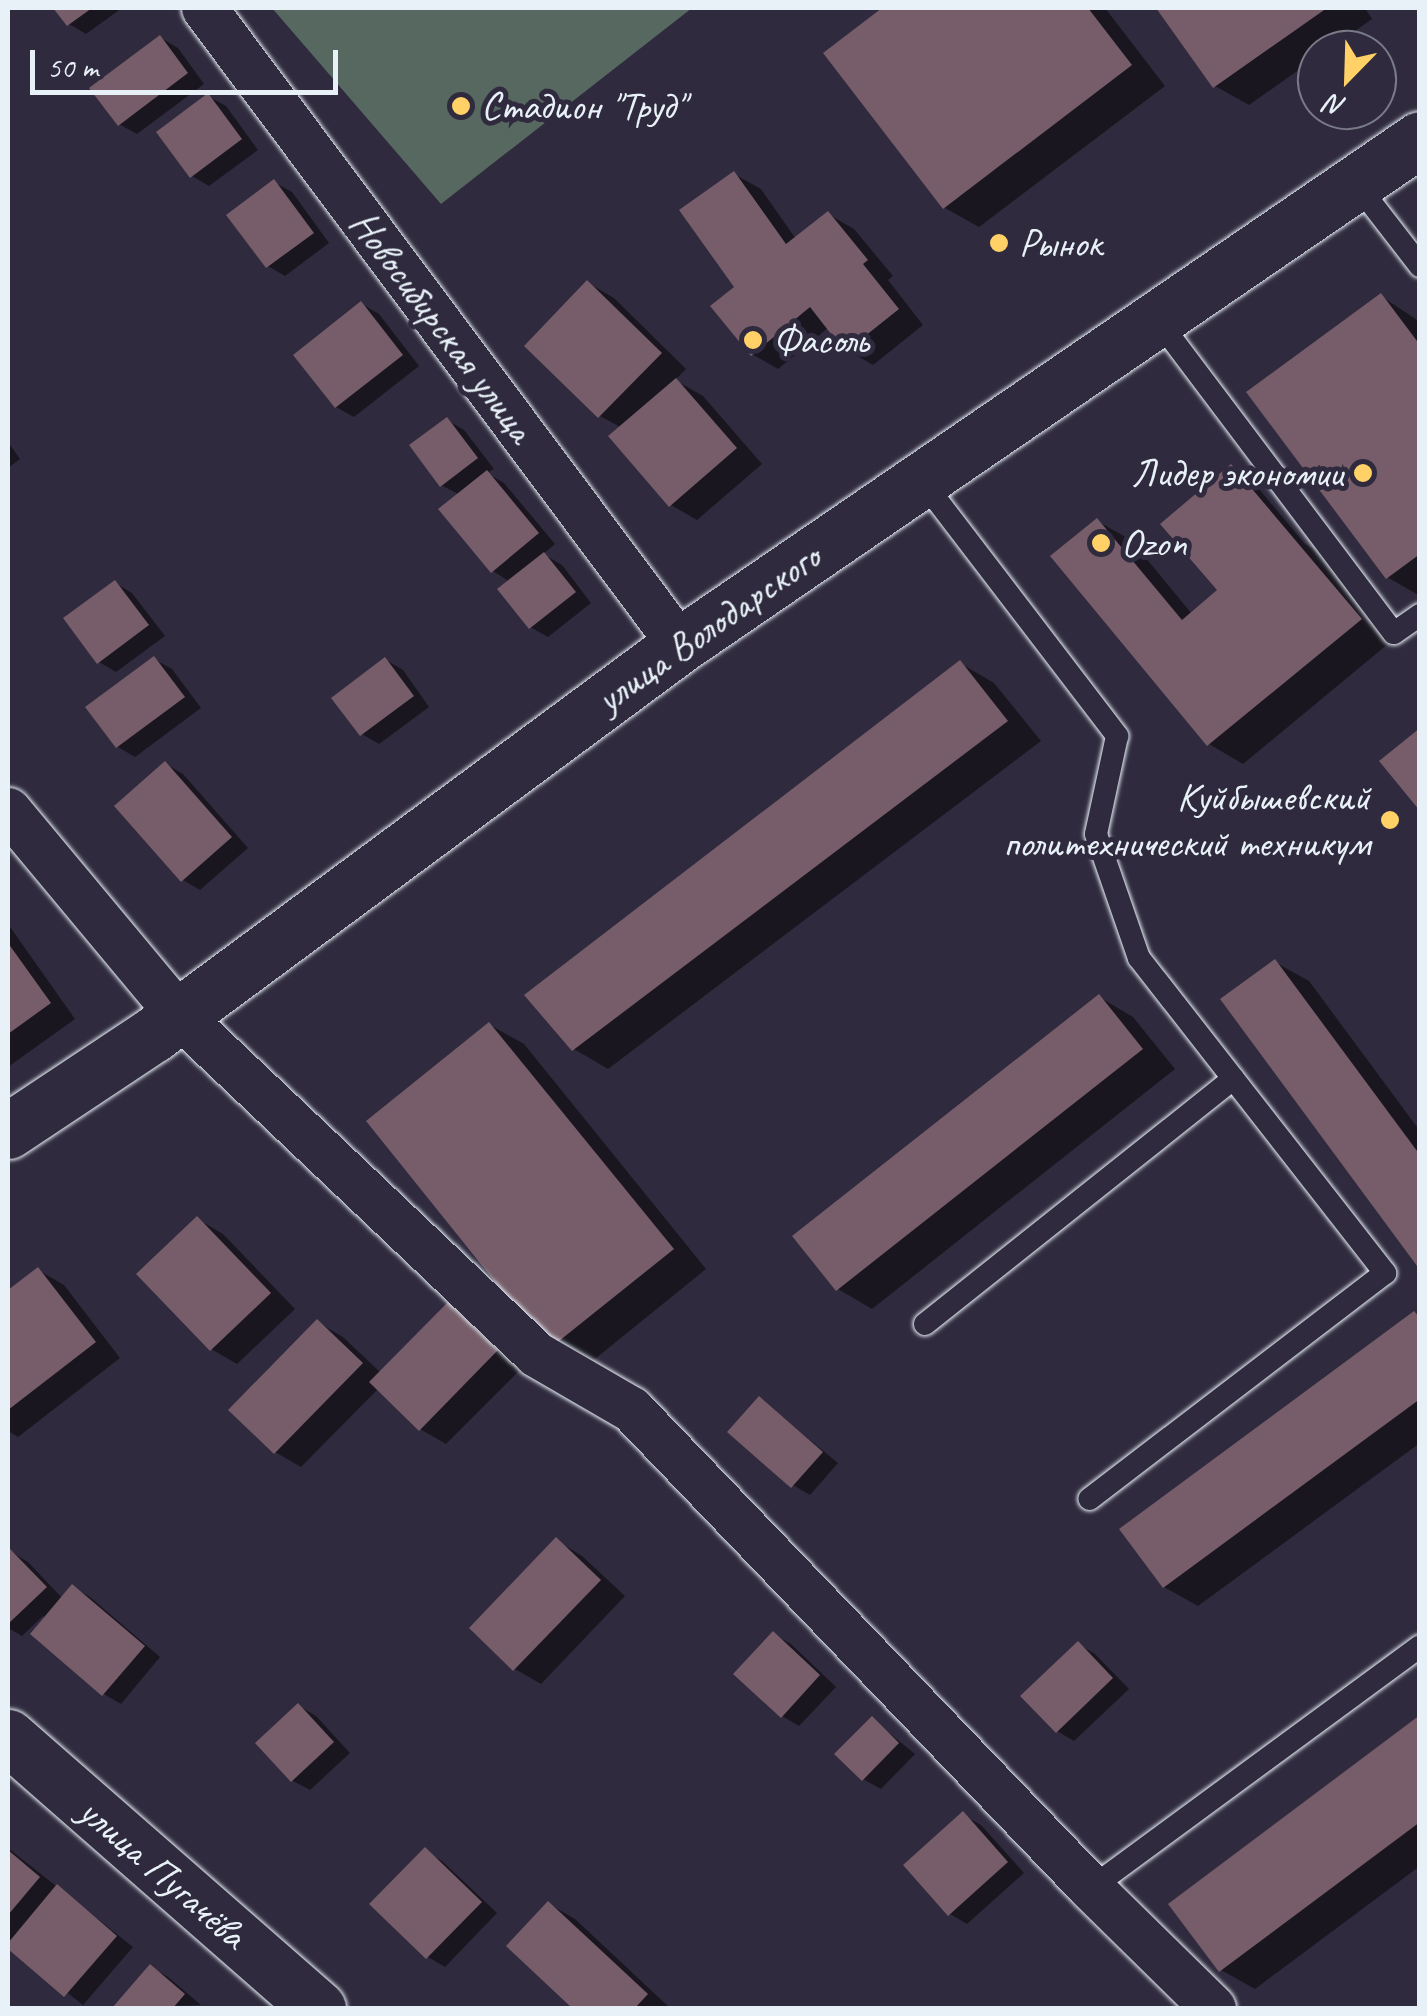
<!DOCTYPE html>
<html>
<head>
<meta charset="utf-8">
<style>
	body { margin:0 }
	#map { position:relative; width:1427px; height:2016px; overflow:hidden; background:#2f2a3d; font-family:Caveat,sans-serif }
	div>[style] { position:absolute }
	.green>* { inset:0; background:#566860 }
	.shadow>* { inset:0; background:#0007 }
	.building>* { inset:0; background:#765d69 }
	.roads { filter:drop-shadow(0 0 2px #e8f1f8) drop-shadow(0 0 2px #e8f1f8) }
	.service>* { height:22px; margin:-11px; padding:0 11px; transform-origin:11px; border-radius:11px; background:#2f2a3d }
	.minor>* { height:45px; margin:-22.5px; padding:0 22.5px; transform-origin:22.5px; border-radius:22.5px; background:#2f2a3d }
	.tertiary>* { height:55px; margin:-27.5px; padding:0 27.5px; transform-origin:27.5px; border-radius:27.5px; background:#2f2a3d }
	.secondary>* { height:55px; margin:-27.5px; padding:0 27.5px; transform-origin:27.5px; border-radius:27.5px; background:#2f2a3d }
	.dots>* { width:28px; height:28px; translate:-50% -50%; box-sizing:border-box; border:5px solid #2f2a3d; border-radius:50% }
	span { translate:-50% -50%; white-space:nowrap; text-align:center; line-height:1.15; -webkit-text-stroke:10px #2f2a3d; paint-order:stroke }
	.poi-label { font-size:40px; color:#e8f1f8 }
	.left { translate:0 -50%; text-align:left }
	.right { translate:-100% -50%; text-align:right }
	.street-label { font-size:40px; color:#e8f1f8 }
	.frame { position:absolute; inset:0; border:10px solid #e8f1f8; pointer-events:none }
	.north { position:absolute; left:1297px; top:30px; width:100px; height:100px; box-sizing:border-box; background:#2f2a3d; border:2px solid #797a88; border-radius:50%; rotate:203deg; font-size:28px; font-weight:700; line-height:40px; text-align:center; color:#e8f1f8 }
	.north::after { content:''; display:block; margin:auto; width:35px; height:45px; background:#ffd166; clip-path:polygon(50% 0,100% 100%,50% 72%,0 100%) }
	.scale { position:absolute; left:30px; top:50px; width:308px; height:45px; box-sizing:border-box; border:5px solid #e8f1f8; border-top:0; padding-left:12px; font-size:30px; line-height:35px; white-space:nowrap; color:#e8f1f8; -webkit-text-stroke:8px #2f2a3d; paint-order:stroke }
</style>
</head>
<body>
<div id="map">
	<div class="green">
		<i style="clip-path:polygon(272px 8px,692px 8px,441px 204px)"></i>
	</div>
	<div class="shadow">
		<i style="clip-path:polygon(57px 8px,122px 8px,86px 34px,69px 24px)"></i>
		<i style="clip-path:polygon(887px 8px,1105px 8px,1165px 86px,979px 227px,945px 208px,827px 53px)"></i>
		<i style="clip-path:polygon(1160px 8px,1365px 8px,1372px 19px,1328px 50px,1317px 50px,1317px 57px,1249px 105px,1215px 86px)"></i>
		<i style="clip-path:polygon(161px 38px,178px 48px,204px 84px,137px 134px,119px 124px)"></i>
		<i style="clip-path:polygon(208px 96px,226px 106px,258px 150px,209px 186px,192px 176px)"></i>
		<i style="clip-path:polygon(734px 174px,761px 189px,796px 239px,828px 214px,854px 229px,893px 276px,888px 280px,923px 325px,873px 365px,847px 350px,829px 327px,778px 369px,752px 354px,737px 287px)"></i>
		<i style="clip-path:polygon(274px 182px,292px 192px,329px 243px,285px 276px,268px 266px)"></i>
		<i style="clip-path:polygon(588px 283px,614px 298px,686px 369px,675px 380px,703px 396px,762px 464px,697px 520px,671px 505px,622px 428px,600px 416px)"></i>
		<i style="clip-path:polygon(1381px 296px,1420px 322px,1420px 596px,1387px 577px)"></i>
		<i style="clip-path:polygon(362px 304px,379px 314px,419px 366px,354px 417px,336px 407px)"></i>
		<i style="clip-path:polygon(447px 420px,464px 430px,494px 469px,487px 473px,504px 483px,555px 544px,543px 554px,562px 565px,591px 603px,548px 637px,530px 627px,510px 582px,493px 571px,460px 495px,441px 485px)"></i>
		<i style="clip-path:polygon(8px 442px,20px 459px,8px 468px)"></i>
		<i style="clip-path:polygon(1232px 467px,1249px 477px,1305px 544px,1322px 553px,1394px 639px,1243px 764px,1209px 744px,1097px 521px,1131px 540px,1192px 614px,1221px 589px)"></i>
		<i style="clip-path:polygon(115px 583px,132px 593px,165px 636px,116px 672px,99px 662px)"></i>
		<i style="clip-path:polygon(154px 659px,172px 669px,201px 708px,135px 757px,118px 747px)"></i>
		<i style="clip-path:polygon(386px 660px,403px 670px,429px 707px,379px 744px,362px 734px)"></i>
		<i style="clip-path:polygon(960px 663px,994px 683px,1041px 741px,608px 1069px,574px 1049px)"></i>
		<i style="clip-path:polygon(166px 764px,183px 774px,248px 848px,200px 890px,183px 880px)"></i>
		<i style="clip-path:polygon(8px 924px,75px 1019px,8px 1067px)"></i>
		<i style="clip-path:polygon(1275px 962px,1309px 981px,1420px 1131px,1420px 1266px)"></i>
		<i style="clip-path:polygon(1099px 997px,1133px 1017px,1175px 1069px,872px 1309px,838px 1289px)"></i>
		<i style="clip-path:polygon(490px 1025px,524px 1044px,706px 1269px,585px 1367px,551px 1347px)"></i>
		<i style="clip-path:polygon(197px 1219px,223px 1234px,295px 1309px,237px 1364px,211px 1349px)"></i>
		<i style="clip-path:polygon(38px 1270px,64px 1285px,120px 1358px,18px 1437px,8px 1431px,8px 1294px)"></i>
		<i style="clip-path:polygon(449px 1305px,475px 1320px,523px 1367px,446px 1444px,420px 1429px,379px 1388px,301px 1467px,275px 1452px,317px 1322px,343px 1337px,381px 1373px)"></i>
		<i style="clip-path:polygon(1414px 1314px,1420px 1317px,1420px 1443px,1198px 1606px,1164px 1587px)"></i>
		<i style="clip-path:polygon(760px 1399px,838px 1463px,810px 1495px,793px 1485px)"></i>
		<i style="clip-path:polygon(556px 1540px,582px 1556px,625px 1596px,541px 1684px,515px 1669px,472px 1628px)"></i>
		<i style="clip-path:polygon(11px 1552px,28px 1562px,63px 1599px,73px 1587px,90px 1597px,160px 1657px,121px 1704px,104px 1694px,43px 1616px,22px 1636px,8px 1628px)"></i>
		<i style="clip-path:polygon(773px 1634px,791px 1644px,836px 1687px,799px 1726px,782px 1716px)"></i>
		<i style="clip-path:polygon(1078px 1644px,1095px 1654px,1129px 1689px,1074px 1741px,1057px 1731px)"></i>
		<i style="clip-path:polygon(299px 1706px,316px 1716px,350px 1753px,310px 1790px,293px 1781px)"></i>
		<i style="clip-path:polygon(1420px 1718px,1420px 1866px,1255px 1989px,1221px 1970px)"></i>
		<i style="clip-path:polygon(872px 1719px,915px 1754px,881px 1789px,863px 1779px)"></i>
		<i style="clip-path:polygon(963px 1815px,981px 1825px,1024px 1873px,967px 1924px,950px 1914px)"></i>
		<i style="clip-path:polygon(8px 1848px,133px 1947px,83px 2005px,8px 1946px)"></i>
		<i style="clip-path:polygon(425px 1851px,442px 1861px,497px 1913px,445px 1967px,428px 1957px)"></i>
		<i style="clip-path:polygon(549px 1904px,575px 1919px,670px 2008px,576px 2008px,509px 1946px)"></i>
		<i style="clip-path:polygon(151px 1967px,168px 1977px,201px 2005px,115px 2008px)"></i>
	</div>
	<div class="building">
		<i style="clip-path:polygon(53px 8px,92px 8px,67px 26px)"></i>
		<i style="clip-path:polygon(882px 8px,1088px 8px,1132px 65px,943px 209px,823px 53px)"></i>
		<i style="clip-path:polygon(1156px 8px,1327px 8px,1213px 88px)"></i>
		<i style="clip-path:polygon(160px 35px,188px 73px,118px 126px,89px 88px)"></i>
		<i style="clip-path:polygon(208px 93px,242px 139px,190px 178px,156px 132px)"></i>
		<i style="clip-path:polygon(734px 171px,786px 244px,828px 211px,868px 260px,863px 264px,899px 309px,845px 352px,810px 307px,751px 356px,710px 306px,734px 287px,679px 210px)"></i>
		<i style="clip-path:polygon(274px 179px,314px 233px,266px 268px,226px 215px)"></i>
		<i style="clip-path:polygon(587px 280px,662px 353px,598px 418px,524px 346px)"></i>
		<i style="clip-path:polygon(1381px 293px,1420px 345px,1420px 554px,1386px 579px,1246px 392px)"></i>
		<i style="clip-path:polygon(361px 301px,403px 355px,335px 408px,293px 355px)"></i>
		<i style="clip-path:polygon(676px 378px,737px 448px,669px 507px,608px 436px)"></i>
		<i style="clip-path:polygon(447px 417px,478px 458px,440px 487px,409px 445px)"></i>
		<i style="clip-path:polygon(1231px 464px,1362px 619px,1207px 746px,1050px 556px,1097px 518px,1182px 620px,1217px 590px,1160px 524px)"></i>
		<i style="clip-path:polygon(487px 470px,539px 533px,491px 573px,438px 509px)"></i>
		<i style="clip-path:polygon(544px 552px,576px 592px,529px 629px,497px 589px)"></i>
		<i style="clip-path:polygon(115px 580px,149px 625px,97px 664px,63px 618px)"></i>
		<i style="clip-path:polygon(154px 656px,185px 697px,116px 748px,85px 707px)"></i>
		<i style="clip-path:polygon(385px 657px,414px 696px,360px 736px,331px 698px)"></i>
		<i style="clip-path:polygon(960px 660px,1008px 721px,572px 1051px,524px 995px)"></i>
		<i style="clip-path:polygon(1420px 728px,1420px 811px,1379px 761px)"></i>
		<i style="clip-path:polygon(165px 761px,232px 837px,181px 882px,114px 806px)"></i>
		<i style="clip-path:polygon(8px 943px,51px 1003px,8px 1034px)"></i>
		<i style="clip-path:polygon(1275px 959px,1420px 1155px,1420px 1270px,1220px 999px)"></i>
		<i style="clip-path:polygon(1099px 994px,1143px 1049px,836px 1291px,792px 1236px)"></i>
		<i style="clip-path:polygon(489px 1022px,674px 1249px,549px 1349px,366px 1121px)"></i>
		<i style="clip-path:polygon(197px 1216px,271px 1293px,210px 1351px,136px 1274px)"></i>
		<i style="clip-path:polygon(38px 1267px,96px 1342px,8px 1410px,8px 1290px)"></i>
		<i style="clip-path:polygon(448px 1302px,498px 1350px,419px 1431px,369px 1382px)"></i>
		<i style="clip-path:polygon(1414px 1311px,1420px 1318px,1420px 1399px,1163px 1588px,1119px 1529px)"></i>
		<i style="clip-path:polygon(317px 1319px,363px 1363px,274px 1454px,228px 1410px)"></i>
		<i style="clip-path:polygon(759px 1396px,823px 1452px,791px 1488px,727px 1432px)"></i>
		<i style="clip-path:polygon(556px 1537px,601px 1580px,513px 1671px,469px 1628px)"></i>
		<i style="clip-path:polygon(10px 1549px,47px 1587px,8px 1624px,8px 1551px)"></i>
		<i style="clip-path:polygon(72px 1584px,145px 1646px,102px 1696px,30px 1634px)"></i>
		<i style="clip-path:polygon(773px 1631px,820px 1675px,781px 1718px,733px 1674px)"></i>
		<i style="clip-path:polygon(1078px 1641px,1113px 1678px,1056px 1733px,1020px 1696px)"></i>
		<i style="clip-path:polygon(298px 1703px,334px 1742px,291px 1782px,255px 1743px)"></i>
		<i style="clip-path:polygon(1420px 1715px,1420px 1822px,1219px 1972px,1168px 1904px)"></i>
		<i style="clip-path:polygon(872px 1716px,899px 1743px,862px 1781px,834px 1754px)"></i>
		<i style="clip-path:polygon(963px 1811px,1008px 1862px,948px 1916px,903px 1865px)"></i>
		<i style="clip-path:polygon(425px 1847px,482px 1902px,426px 1959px,369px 1904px)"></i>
		<i style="clip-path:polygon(8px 1850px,40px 1877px,8px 1915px)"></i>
		<i style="clip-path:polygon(57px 1884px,117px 1936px,64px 1997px,8px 1949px,8px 1943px)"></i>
		<i style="clip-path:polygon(548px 1901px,648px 1994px,635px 2008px,572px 2008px,506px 1946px)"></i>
		<i style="clip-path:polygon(150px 1964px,185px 1994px,173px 2008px,112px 2008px)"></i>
	</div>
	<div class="roads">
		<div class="service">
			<i style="left:1355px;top:182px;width:106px;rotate:52.3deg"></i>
			<i style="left:1157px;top:319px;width:393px;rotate:53deg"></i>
			<i style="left:1394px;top:633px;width:32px;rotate:-35deg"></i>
			<i style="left:920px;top:478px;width:325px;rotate:52.6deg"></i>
			<i style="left:1117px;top:736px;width:100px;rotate:102.1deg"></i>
			<i style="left:1096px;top:834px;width:131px;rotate:70.9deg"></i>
			<i style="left:1139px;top:958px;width:400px;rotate:52deg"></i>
			<i style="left:1385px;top:1273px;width:372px;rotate:142.6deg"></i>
			<i style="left:925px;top:1324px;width:394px;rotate:-38.5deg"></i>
			<i style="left:1091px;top:1888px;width:408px;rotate:-36.3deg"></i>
		</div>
		<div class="minor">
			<i style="left:204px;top:8px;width:795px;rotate:53.23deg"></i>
			<i style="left:8px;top:810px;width:267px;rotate:50.2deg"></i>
			<i style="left:179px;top:1015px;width:492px;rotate:43.5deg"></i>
			<i style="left:536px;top:1354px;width:110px;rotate:30.1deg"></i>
			<i style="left:631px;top:1409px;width:664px;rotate:46.16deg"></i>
			<i style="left:1091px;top:1888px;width:171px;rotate:44.5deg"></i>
		</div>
		<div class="tertiary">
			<i style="left:8px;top:1737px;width:412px;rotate:41.2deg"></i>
		</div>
		<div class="secondary">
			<i style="left:8px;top:1131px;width:175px;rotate:-33.6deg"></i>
			<i style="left:154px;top:1034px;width:654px;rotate:-36.48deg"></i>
			<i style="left:680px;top:645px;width:896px;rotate:-34.36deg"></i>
		</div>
	</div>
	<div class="dots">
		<i style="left:461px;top:106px;background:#ffd166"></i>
		<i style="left:999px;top:243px;background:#ffd166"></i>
		<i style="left:753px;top:340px;background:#ffd166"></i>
		<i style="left:1363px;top:473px;background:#ffd166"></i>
		<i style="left:1101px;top:543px;background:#ffd166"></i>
		<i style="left:1390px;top:820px;background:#ffd166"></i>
	</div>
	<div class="poi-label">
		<span class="left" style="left:481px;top:106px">Стадион "Труд"</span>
		<span class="left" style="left:1019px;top:243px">Рынок</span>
		<span class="left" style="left:773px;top:340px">Фасоль</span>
		<span class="right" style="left:1343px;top:473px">Лидер экономии</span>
		<span class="left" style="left:1121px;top:543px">Ozon</span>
		<span class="right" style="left:1370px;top:820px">Куйбышевский<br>политехнический техникум</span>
	</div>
	<div class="street-label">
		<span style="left:442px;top:326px;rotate:53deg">Новосибирская улица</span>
		<span style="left:708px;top:628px;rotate:-35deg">улица Володарского</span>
		<span style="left:163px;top:1873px;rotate:41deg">улица Пугачёва</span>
	</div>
	<div class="frame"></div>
	<div class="north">N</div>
	<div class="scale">50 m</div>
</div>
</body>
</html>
